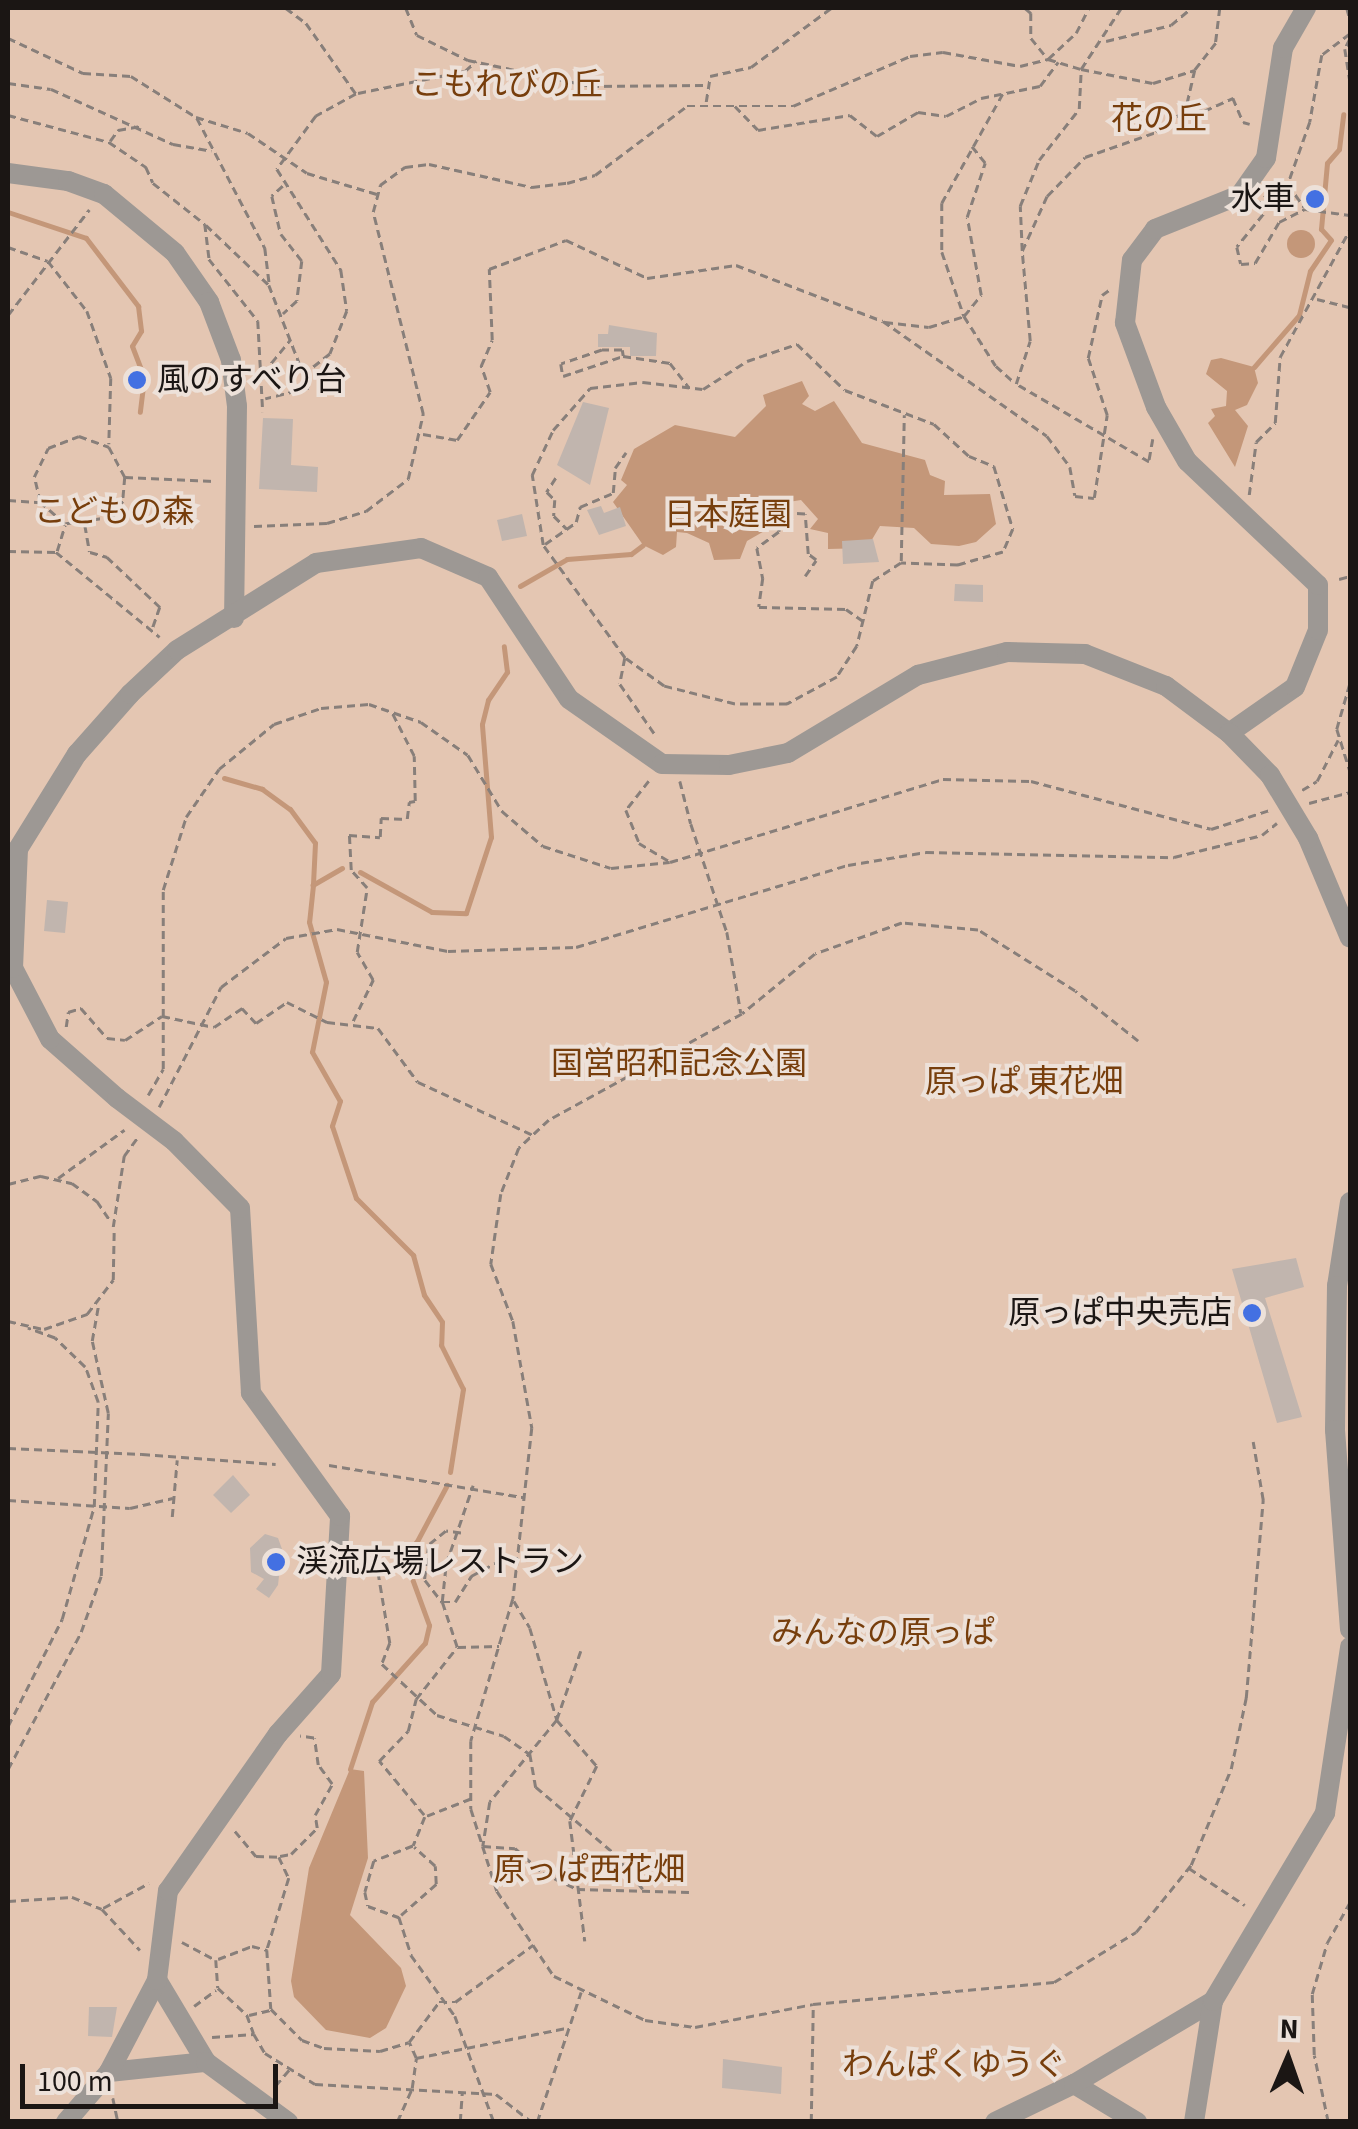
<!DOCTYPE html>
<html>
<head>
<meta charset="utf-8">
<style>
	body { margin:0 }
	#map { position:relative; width:1358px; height:2129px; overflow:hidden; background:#ede1d9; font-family:"Source Sans 3","Noto Sans JP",sans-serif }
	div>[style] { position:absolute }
	.green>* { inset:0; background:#e4c6b2 }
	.water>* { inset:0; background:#c49779 }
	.round { border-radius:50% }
	.stream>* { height:5px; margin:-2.5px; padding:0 2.5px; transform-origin:2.5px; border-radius:2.5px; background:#c49779 }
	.building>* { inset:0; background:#c1b5ae }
	.path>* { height:2.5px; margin-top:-1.25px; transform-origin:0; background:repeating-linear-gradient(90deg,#887f7a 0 8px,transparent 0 13px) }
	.minor>* { height:20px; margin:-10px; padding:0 10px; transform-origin:10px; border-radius:10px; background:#9d9894 }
	.path-bridge>* { height:2.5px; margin-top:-1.25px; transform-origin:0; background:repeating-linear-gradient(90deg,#887f7a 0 8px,transparent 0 13px) }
	.minor-bridge>* { height:20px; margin:-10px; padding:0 10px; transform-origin:10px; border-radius:10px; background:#9d9894 }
	.dots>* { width:28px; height:28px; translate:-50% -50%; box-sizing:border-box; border:5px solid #ede1d9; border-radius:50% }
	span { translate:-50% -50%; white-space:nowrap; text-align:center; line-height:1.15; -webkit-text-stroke:8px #ede1d9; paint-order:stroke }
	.park-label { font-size:32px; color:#773e0c }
	.poi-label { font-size:32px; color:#1b1614 }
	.right { translate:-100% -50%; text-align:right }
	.left { translate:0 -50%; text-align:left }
	.frame { position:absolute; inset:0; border:10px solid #1b1614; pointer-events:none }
	.north { position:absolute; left:1238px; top:2009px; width:100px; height:100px; -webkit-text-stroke:8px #ede1d9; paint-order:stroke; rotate:2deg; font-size:28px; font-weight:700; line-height:40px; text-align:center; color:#1b1614 }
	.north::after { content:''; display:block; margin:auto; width:35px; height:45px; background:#1b1614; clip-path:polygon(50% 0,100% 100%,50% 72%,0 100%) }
	.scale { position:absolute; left:20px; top:2064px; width:258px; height:45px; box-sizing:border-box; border:5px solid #1b1614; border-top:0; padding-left:12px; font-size:30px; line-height:35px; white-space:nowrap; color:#1b1614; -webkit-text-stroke:8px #ede1d9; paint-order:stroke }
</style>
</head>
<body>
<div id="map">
	<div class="green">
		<i style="clip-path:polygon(8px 8px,1350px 8px,1350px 2121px,8px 2122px)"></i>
	</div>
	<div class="water">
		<i class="round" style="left:1287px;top:230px;width:28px;height:28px"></i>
		<i style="clip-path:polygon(1221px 358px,1254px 367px,1258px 383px,1247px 405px,1235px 410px,1248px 426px,1235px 467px,1208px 423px,1215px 416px,1211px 409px,1226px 406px,1227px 391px,1206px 374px,1211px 360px)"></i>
		<i style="clip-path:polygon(802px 381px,809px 396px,802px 404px,815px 411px,834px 401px,862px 443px,925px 460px,930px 475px,945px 481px,944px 495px,990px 494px,996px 524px,976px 542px,959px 546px,931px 544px,914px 528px,880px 526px,867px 548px,828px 549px,828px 533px,810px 529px,818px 519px,801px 500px,782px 503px,768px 529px,747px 541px,740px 559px,714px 560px,709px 543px,687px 533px,677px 532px,676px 547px,663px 555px,643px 545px,613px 502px,627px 485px,621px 480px,634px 449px,675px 425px,735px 437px,766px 406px,763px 395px)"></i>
		<i style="clip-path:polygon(350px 1769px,364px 1771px,368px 1858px,350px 1915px,401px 1968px,406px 1986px,386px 2028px,370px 2038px,326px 2030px,294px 1997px,291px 1981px,309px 1868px)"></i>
	</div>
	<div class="stream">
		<i style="left:8px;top:212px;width:82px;rotate:18.4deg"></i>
		<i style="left:86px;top:238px;width:86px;rotate:52.6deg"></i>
		<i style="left:138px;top:306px;width:25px;rotate:83deg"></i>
		<i style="left:141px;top:331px;width:17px;rotate:121deg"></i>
		<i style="left:132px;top:346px;width:34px;rotate:69deg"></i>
		<i style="left:144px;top:378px;width:34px;rotate:97deg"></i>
		<i style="left:1254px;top:367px;width:69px;rotate:-49.1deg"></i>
		<i style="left:1299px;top:315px;width:45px;rotate:-76deg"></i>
		<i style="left:1310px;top:271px;width:37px;rotate:-56deg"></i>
		<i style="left:1331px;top:240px;width:15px;rotate:-132deg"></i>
		<i style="left:1321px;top:229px;width:66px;rotate:-84.8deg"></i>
		<i style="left:1327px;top:163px;width:18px;rotate:-49deg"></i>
		<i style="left:1339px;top:149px;width:35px;rotate:-83deg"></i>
		<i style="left:520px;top:586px;width:54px;rotate:-29.9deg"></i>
		<i style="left:567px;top:559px;width:64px;rotate:-4.5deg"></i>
		<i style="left:631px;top:554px;width:15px;rotate:-37deg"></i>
		<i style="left:224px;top:778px;width:40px;rotate:16deg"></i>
		<i style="left:262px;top:789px;width:34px;rotate:36deg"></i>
		<i style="left:290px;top:809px;width:42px;rotate:53.7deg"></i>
		<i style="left:315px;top:843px;width:41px;rotate:92.8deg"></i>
		<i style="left:342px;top:868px;width:34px;rotate:150deg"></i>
		<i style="left:313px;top:885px;width:37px;rotate:96deg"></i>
		<i style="left:309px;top:922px;width:62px;rotate:74.2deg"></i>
		<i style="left:326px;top:982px;width:71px;rotate:101.3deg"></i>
		<i style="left:312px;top:1052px;width:56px;rotate:60.3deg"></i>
		<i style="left:340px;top:1101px;width:26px;rotate:108deg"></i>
		<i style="left:332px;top:1126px;width:76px;rotate:71.6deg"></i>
		<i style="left:356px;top:1198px;width:81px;rotate:45deg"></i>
		<i style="left:413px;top:1255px;width:41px;rotate:74.6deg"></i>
		<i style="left:424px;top:1295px;width:32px;rotate:56deg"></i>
		<i style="left:442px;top:1322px;width:23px;rotate:92deg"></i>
		<i style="left:441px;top:1345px;width:49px;rotate:63.4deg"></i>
		<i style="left:463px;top:1389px;width:84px;rotate:98.9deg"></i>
		<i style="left:360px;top:872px;width:82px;rotate:29.1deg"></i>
		<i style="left:432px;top:912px;width:34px;rotate:2deg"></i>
		<i style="left:466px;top:913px;width:80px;rotate:-71.8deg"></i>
		<i style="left:491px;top:837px;width:113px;rotate:-94.6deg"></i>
		<i style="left:482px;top:724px;width:25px;rotate:-76deg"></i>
		<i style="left:488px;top:700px;width:34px;rotate:-56deg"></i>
		<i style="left:507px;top:672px;width:26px;rotate:-97deg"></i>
		<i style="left:350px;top:1769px;width:71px;rotate:-71.8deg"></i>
		<i style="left:372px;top:1702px;width:79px;rotate:-48.1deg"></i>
		<i style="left:425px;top:1643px;width:18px;rotate:-77deg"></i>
		<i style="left:429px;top:1625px;width:55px;rotate:-110.1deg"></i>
		<i style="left:410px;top:1573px;width:31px;rotate:-79deg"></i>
		<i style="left:416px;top:1543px;width:66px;rotate:-61.9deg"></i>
	</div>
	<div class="building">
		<i style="clip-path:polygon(609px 325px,657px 333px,656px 356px,630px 356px,630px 347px,598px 347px,598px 334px,608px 334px)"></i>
		<i style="clip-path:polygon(583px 402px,609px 408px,590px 485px,557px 465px)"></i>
		<i style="clip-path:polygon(263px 418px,293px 419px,291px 465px,318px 467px,317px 492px,259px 489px)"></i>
		<i style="clip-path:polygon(601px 506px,604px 513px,620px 507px,626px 526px,599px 535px,587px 510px)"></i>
		<i style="clip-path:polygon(522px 514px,527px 536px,502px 541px,497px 520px)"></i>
		<i style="clip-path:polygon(873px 539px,879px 562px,843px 564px,842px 541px)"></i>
		<i style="clip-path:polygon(955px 584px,983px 585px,983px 602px,954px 601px)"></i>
		<i style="clip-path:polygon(47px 900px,68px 902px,65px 933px,44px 931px)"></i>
		<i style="clip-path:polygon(1296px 1258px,1304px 1287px,1265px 1298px,1302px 1417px,1277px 1423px,1232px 1269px)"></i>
		<i style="clip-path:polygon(233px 1475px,250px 1495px,231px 1513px,213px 1495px)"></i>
		<i style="clip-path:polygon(265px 1534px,278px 1538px,282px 1549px,278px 1585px,269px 1598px,256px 1589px,264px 1579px,251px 1572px,250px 1548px)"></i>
		<i style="clip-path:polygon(89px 2007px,117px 2007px,112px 2037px,88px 2036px)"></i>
		<i style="clip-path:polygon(723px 2059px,782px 2067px,781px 2094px,722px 2088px)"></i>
	</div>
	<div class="path">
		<i style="left:286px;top:8px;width:25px;rotate:37deg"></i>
		<i style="left:306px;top:23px;width:87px;rotate:54.8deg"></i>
		<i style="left:356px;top:94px;width:46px;rotate:151.2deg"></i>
		<i style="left:316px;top:116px;width:66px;rotate:126.3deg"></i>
		<i style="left:277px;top:169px;width:120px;rotate:57.6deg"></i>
		<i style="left:341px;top:270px;width:41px;rotate:81.7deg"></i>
		<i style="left:347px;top:311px;width:46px;rotate:111.6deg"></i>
		<i style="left:330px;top:354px;width:34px;rotate:142deg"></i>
		<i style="left:406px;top:8px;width:29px;rotate:68deg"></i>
		<i style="left:417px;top:35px;width:57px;rotate:26.1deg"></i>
		<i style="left:468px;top:60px;width:126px;rotate:11.9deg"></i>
		<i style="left:591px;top:86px;width:113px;rotate:-0.5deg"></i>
		<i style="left:1025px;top:8px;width:8px;rotate:40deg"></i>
		<i style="left:1031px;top:13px;width:25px;rotate:90deg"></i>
		<i style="left:1031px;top:38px;width:27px;rotate:51deg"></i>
		<i style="left:1048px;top:59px;width:34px;rotate:17deg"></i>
		<i style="left:1081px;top:69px;width:73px;rotate:-56.7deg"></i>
		<i style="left:1220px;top:8px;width:35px;rotate:97deg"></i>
		<i style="left:1216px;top:43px;width:34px;rotate:128deg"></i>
		<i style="left:1195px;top:70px;width:40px;rotate:103deg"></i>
		<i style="left:1186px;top:109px;width:18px;rotate:6deg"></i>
		<i style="left:1204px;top:111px;width:32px;rotate:-24deg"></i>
		<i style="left:1233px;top:98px;width:26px;rotate:67deg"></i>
		<i style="left:1243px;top:122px;width:7px;rotate:16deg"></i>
		<i style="left:1347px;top:8px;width:11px;rotate:75deg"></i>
		<i style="left:1350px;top:34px;width:35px;rotate:143deg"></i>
		<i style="left:1322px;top:55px;width:68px;rotate:100.2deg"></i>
		<i style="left:1310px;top:122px;width:66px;rotate:109.5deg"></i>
		<i style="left:1288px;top:184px;width:81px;rotate:129deg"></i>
		<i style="left:1237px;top:247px;width:17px;rotate:77deg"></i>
		<i style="left:1241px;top:264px;width:14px;rotate:-4deg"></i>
		<i style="left:1255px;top:263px;width:48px;rotate:-59.7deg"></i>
		<i style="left:1279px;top:222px;width:29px;rotate:-27deg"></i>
		<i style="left:1305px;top:209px;width:45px;rotate:7.6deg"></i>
		<i style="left:8px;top:38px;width:83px;rotate:25deg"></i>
		<i style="left:83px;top:73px;width:48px;rotate:3.6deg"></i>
		<i style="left:131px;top:76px;width:77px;rotate:32.2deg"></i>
		<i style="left:196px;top:117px;width:54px;rotate:17.1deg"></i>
		<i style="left:248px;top:133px;width:71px;rotate:34.1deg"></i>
		<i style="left:307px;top:173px;width:73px;rotate:16.7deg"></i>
		<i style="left:1350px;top:39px;width:11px;rotate:117deg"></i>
		<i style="left:1345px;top:49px;width:30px;rotate:81deg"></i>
		<i style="left:1106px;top:41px;width:67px;rotate:-13.8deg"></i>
		<i style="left:1171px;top:25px;width:26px;rotate:-40deg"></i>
		<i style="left:8px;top:83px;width:43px;rotate:7.9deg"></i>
		<i style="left:51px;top:89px;width:134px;rotate:24.3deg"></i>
		<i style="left:173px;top:144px;width:39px;rotate:10deg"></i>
		<i style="left:358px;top:93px;width:109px;rotate:-11.6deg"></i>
		<i style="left:465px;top:71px;width:15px;rotate:-42deg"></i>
		<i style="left:1003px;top:94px;width:125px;rotate:119.2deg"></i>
		<i style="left:942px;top:203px;width:49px;rotate:90deg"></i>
		<i style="left:942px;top:252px;width:68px;rotate:71deg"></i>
		<i style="left:964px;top:316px;width:59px;rotate:57.4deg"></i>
		<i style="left:996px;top:366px;width:25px;rotate:42deg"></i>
		<i style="left:706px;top:102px;width:26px;rotate:-81deg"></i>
		<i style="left:710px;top:76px;width:42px;rotate:-12.4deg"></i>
		<i style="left:751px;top:67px;width:99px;rotate:-36.4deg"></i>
		<i style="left:735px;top:106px;width:33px;rotate:46deg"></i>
		<i style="left:758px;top:130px;width:93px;rotate:-9.3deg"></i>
		<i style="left:850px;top:115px;width:34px;rotate:38deg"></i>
		<i style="left:877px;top:136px;width:48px;rotate:-30.3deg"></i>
		<i style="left:918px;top:112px;width:28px;rotate:8deg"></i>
		<i style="left:946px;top:116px;width:39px;rotate:-27deg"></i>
		<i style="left:981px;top:98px;width:60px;rotate:-11.5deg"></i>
		<i style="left:1040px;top:86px;width:30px;rotate:-53deg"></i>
		<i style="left:8px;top:115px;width:105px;rotate:15deg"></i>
		<i style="left:109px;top:142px;width:45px;rotate:34deg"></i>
		<i style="left:146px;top:167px;width:17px;rotate:66deg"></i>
		<i style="left:153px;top:183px;width:66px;rotate:38.3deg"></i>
		<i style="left:205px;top:224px;width:35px;rotate:83deg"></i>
		<i style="left:209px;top:259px;width:79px;rotate:51.7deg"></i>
		<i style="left:258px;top:321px;width:91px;rotate:86.9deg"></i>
		<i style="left:197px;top:118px;width:147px;rotate:62.4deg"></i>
		<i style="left:265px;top:248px;width:35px;rotate:83deg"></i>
		<i style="left:110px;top:141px;width:14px;rotate:-54deg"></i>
		<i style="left:118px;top:130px;width:23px;rotate:-10deg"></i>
		<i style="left:283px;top:186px;width:15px;rotate:138deg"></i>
		<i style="left:272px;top:196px;width:39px;rotate:77deg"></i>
		<i style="left:281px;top:234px;width:34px;rotate:52deg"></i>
		<i style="left:302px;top:261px;width:40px;rotate:97.1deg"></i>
		<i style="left:297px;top:301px;width:19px;rotate:137deg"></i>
		<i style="left:1256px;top:207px;width:30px;rotate:-50deg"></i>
		<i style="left:1275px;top:184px;width:13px"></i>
		<i style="left:1288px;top:184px;width:28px;rotate:55deg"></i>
		<i style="left:206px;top:225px;width:87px;rotate:43.6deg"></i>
		<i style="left:269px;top:285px;width:110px;rotate:68.8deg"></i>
		<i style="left:309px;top:388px;width:45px;rotate:166deg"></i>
		<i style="left:8px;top:247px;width:42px;rotate:19.3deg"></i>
		<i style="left:48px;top:261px;width:63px;rotate:52deg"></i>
		<i style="left:87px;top:311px;width:71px;rotate:70.3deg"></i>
		<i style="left:111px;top:378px;width:66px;rotate:91.7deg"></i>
		<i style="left:1022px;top:251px;width:45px;rotate:-92.5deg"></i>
		<i style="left:1020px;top:206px;width:50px;rotate:-67.6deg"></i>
		<i style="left:1039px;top:160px;width:65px;rotate:-51.9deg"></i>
		<i style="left:1079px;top:109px;width:40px;rotate:-87.1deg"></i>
		<i style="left:1081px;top:69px;width:73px;rotate:11deg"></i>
		<i style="left:1153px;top:83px;width:44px;rotate:-17.2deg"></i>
		<i style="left:1317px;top:299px;width:34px;rotate:14deg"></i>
		<i style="left:8px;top:315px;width:133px;rotate:-52.4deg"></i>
		<i style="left:885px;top:322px;width:44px;rotate:6.5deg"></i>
		<i style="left:929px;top:327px;width:37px;rotate:-17deg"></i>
		<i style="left:964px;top:316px;width:27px;rotate:-51deg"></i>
		<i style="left:981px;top:295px;width:79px;rotate:-100.2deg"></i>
		<i style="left:967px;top:217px;width:57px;rotate:-71.6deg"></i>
		<i style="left:985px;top:163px;width:21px;rotate:-129deg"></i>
		<i style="left:623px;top:356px;width:6px;rotate:-99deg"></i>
		<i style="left:622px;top:350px;width:20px;rotate:180deg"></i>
		<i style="left:602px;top:350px;width:43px;rotate:161.1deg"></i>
		<i style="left:561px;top:364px;width:12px;rotate:81deg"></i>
		<i style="left:563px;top:376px;width:63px;rotate:-18.4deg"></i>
		<i style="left:623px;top:356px;width:48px;rotate:8.5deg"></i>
		<i style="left:670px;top:363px;width:31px;rotate:52deg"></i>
		<i style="left:263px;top:373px;width:43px;rotate:-50.7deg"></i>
		<i style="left:423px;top:434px;width:35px;rotate:10deg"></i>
		<i style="left:457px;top:440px;width:58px;rotate:-55.5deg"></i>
		<i style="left:490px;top:392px;width:28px;rotate:-109deg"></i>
		<i style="left:481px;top:366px;width:28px;rotate:-67deg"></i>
		<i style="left:492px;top:340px;width:71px;rotate:-92.4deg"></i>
		<i style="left:489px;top:269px;width:82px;rotate:-20.6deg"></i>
		<i style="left:566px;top:240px;width:89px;rotate:25.1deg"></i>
		<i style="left:647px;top:278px;width:90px;rotate:-8.3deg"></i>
		<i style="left:736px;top:265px;width:157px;rotate:20.9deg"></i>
		<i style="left:883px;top:321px;width:200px;rotate:35deg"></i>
		<i style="left:1047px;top:436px;width:39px;rotate:53deg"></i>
		<i style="left:1070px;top:467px;width:29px;rotate:80deg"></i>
		<i style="left:1075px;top:496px;width:19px;rotate:6deg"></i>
		<i style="left:1094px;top:498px;width:84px;rotate:-81.1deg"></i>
		<i style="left:1107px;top:415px;width:60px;rotate:-108.4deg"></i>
		<i style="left:1088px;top:358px;width:65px;rotate:-77.5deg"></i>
		<i style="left:1102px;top:295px;width:9px;rotate:-36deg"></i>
		<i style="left:1153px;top:439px;width:23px;rotate:100deg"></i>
		<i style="left:1149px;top:462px;width:154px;rotate:-149.6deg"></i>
		<i style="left:1016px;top:384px;width:45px;rotate:-72deg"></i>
		<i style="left:1030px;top:341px;width:90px;rotate:-95.1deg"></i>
		<i style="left:1022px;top:251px;width:60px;rotate:-65.6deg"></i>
		<i style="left:1047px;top:196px;width:54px;rotate:-45.7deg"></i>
		<i style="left:1085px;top:157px;width:75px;rotate:-19.4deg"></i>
		<i style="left:1156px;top:132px;width:38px;rotate:-37deg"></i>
		<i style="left:125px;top:477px;width:24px;rotate:95deg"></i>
		<i style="left:123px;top:501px;width:19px;rotate:122deg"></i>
		<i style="left:113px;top:517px;width:49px;rotate:171.7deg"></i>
		<i style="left:65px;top:524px;width:33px;rotate:-139deg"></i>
		<i style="left:40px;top:502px;width:26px;rotate:-103deg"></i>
		<i style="left:34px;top:477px;width:32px;rotate:-64deg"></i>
		<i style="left:48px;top:448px;width:33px;rotate:-21deg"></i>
		<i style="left:79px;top:436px;width:32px;rotate:20deg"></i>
		<i style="left:109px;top:447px;width:34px;rotate:62deg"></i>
		<i style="left:125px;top:477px;width:89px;rotate:2.6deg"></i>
		<i style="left:556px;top:478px;width:17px;rotate:123deg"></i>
		<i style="left:547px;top:492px;width:11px;rotate:45deg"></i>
		<i style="left:555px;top:500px;width:16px;rotate:94deg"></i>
		<i style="left:554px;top:516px;width:18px;rotate:45deg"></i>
		<i style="left:1249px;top:495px;width:53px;rotate:-82.5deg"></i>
		<i style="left:1256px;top:442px;width:27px;rotate:-45deg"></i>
		<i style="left:1275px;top:423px;width:66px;rotate:-85.7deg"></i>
		<i style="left:1280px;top:357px;width:146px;rotate:-61.3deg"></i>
		<i style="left:8px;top:500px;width:32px;rotate:4deg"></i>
		<i style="left:85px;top:525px;width:27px;rotate:80deg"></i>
		<i style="left:90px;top:552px;width:18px;rotate:16deg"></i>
		<i style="left:107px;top:557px;width:73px;rotate:43.3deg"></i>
		<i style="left:160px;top:607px;width:24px;rotate:109deg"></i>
		<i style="left:254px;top:526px;width:73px;rotate:-2.4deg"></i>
		<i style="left:327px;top:523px;width:41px;rotate:-17.1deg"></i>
		<i style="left:366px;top:511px;width:53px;rotate:-37.3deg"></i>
		<i style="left:408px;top:479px;width:67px;rotate:-77deg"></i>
		<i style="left:423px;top:414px;width:208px;rotate:-103.9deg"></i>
		<i style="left:373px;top:212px;width:28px;rotate:-75deg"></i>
		<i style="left:380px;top:185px;width:31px;rotate:-36deg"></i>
		<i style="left:405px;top:167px;width:24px;rotate:-7deg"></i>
		<i style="left:429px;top:164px;width:106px;rotate:12.6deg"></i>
		<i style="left:532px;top:187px;width:35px;rotate:-7deg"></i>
		<i style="left:567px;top:183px;width:29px;rotate:-16deg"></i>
		<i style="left:595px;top:175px;width:115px;rotate:-36.9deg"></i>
		<i style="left:687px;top:106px;width:106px"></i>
		<i style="left:793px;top:106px;width:127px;rotate:-23.1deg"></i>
		<i style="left:910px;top:56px;width:33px;rotate:-7deg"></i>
		<i style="left:943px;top:52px;width:78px;rotate:10.3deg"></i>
		<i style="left:1020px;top:66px;width:29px;rotate:-14deg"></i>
		<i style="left:1048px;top:59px;width:38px;rotate:-43deg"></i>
		<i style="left:1076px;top:33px;width:28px;rotate:-63deg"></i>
		<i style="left:545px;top:544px;width:38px;rotate:-35deg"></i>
		<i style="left:576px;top:522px;width:16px;rotate:-75deg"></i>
		<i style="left:580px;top:507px;width:36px;rotate:-23deg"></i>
		<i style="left:613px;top:493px;width:25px;rotate:-85deg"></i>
		<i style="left:615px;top:468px;width:19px;rotate:-55deg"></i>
		<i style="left:8px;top:551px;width:48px;rotate:1.2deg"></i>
		<i style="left:56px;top:552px;width:134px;rotate:39.3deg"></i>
		<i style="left:57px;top:551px;width:27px;rotate:-73deg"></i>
		<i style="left:901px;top:561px;width:146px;rotate:-88.8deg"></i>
		<i style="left:805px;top:576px;width:19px;rotate:-55deg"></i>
		<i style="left:816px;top:560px;width:10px;rotate:-143deg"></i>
		<i style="left:808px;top:554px;width:40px;rotate:-94.3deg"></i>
		<i style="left:805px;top:514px;width:22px;rotate:-177deg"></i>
		<i style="left:783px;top:513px;width:19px;rotate:102deg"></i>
		<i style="left:779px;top:532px;width:27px;rotate:144deg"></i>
		<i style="left:757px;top:548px;width:31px;rotate:79deg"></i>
		<i style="left:763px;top:578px;width:29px;rotate:98deg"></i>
		<i style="left:759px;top:607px;width:87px;rotate:1.3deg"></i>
		<i style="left:846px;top:609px;width:21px;rotate:35deg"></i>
		<i style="left:1339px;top:579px;width:11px;rotate:-15deg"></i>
		<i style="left:625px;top:658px;width:140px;rotate:-126deg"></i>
		<i style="left:543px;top:545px;width:71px;rotate:-98.9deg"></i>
		<i style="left:532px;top:475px;width:50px;rotate:-65deg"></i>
		<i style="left:553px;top:430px;width:56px;rotate:-48.6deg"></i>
		<i style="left:590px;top:388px;width:53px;rotate:-6.5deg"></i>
		<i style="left:643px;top:382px;width:60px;rotate:6.7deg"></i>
		<i style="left:703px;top:389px;width:52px;rotate:-32.5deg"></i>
		<i style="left:747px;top:361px;width:53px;rotate:-18.8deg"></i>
		<i style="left:797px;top:344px;width:66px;rotate:43.8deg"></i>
		<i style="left:845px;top:390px;width:95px;rotate:20.9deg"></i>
		<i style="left:934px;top:424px;width:47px;rotate:42.4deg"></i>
		<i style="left:969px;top:456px;width:27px;rotate:22deg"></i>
		<i style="left:994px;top:466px;width:66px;rotate:73.2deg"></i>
		<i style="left:1013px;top:529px;width:25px;rotate:113deg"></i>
		<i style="left:1003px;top:552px;width:47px;rotate:163.9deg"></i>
		<i style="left:958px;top:565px;width:57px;rotate:-178deg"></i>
		<i style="left:901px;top:563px;width:33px;rotate:147deg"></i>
		<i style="left:873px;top:581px;width:67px;rotate:103.8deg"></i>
		<i style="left:857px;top:646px;width:37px;rotate:123deg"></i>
		<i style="left:837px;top:677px;width:57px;rotate:151.6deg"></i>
		<i style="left:787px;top:704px;width:52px;rotate:180deg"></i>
		<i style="left:735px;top:704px;width:73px;rotate:-165.8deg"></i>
		<i style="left:664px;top:686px;width:48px;rotate:-144.3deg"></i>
		<i style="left:625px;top:658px;width:26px;rotate:101deg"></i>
		<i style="left:620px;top:684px;width:60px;rotate:55.2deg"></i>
		<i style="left:1350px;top:684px;width:47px;rotate:106.1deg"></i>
		<i style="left:1337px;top:729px;width:44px;rotate:72.8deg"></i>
		<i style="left:649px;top:781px;width:37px;rotate:128deg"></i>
		<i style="left:626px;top:810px;width:35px;rotate:68deg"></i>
		<i style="left:639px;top:843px;width:35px;rotate:31deg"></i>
		<i style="left:680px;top:781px;width:44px;rotate:75.7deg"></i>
		<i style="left:1302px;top:790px;width:17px;rotate:-31deg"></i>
		<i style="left:1317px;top:781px;width:46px;rotate:-62.9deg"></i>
		<i style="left:1309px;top:803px;width:42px;rotate:-15deg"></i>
		<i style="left:727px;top:932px;width:82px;rotate:80.2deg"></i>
		<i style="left:353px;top:1021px;width:46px;rotate:-64deg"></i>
		<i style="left:373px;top:980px;width:32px;rotate:-120deg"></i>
		<i style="left:357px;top:952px;width:65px;rotate:-81.1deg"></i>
		<i style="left:367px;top:888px;width:24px;rotate:-132deg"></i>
		<i style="left:351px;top:870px;width:35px;rotate:-93deg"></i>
		<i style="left:349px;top:835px;width:31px;rotate:4deg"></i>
		<i style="left:380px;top:837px;width:19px;rotate:-87deg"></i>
		<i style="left:381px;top:818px;width:26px;rotate:2deg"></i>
		<i style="left:407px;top:819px;width:17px;rotate:-83deg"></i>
		<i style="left:409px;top:802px;width:6px;rotate:-9deg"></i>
		<i style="left:415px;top:801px;width:45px;rotate:-91.3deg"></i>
		<i style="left:414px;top:756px;width:48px;rotate:-117.1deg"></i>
		<i style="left:66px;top:1027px;width:15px;rotate:-82deg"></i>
		<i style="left:68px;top:1012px;width:14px;rotate:-17deg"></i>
		<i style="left:81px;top:1008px;width:40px;rotate:49deg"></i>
		<i style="left:107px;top:1038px;width:18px;rotate:6deg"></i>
		<i style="left:125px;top:1040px;width:44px;rotate:-33deg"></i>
		<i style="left:162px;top:1016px;width:53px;rotate:11.9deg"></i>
		<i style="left:214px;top:1027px;width:34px;rotate:-34deg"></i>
		<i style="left:242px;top:1008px;width:21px;rotate:47deg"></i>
		<i style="left:256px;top:1023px;width:37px;rotate:-34deg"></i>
		<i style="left:287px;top:1002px;width:45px;rotate:26.6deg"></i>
		<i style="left:327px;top:1022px;width:51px;rotate:6.7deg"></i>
		<i style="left:378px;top:1028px;width:67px;rotate:53.5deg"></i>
		<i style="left:418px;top:1082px;width:127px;rotate:24.7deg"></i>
		<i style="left:1138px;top:1041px;width:80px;rotate:-141.6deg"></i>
		<i style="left:1075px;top:991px;width:115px;rotate:-147.8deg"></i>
		<i style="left:978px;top:930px;width:76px;rotate:-174.7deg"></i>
		<i style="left:902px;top:923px;width:92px;rotate:160.4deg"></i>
		<i style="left:815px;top:954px;width:94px;rotate:140.6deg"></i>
		<i style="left:742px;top:1014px;width:220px;rotate:151.2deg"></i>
		<i style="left:549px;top:1120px;width:41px;rotate:137deg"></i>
		<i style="left:519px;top:1148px;width:49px;rotate:111.4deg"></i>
		<i style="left:501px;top:1194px;width:71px;rotate:98.1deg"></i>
		<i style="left:491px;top:1264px;width:61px;rotate:68.9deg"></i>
		<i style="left:513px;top:1321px;width:109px;rotate:79.9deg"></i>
		<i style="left:532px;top:1428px;width:172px;rotate:96.3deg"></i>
		<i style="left:513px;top:1599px;width:148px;rotate:106.5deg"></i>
		<i style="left:471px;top:1741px;width:68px;rotate:90deg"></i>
		<i style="left:471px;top:1809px;width:86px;rotate:72.4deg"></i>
		<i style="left:497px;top:1891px;width:102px;rotate:56.2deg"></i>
		<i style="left:554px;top:1976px;width:101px;rotate:25.8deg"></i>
		<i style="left:645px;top:2020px;width:50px;rotate:8deg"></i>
		<i style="left:695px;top:2027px;width:120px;rotate:-11deg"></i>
		<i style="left:813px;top:2004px;width:242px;rotate:-5.2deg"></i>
		<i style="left:1054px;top:1982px;width:96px;rotate:-31.4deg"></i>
		<i style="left:1136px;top:1932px;width:26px;rotate:-50deg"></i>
		<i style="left:1153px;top:1912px;width:60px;rotate:-51deg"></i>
		<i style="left:1191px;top:1865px;width:104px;rotate:-67.4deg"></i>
		<i style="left:1231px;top:1769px;width:73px;rotate:-78.1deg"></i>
		<i style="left:1246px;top:1698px;width:199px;rotate:-85.1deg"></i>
		<i style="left:1263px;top:1500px;width:59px;rotate:-99.8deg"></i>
		<i style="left:148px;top:1095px;width:30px;rotate:-60deg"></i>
		<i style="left:163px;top:1069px;width:179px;rotate:-90deg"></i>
		<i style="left:163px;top:890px;width:77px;rotate:-72.5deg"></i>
		<i style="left:186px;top:817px;width:58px;rotate:-55.5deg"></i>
		<i style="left:219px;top:769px;width:71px;rotate:-39.3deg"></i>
		<i style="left:274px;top:724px;width:50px;rotate:-18.8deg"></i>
		<i style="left:321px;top:708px;width:48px;rotate:-4.8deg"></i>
		<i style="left:369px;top:704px;width:55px;rotate:19.1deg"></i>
		<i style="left:421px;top:722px;width:57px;rotate:35.1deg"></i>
		<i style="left:468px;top:755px;width:66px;rotate:58.7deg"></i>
		<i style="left:502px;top:811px;width:54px;rotate:40.5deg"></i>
		<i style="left:543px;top:846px;width:71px;rotate:17.9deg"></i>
		<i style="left:611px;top:868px;width:59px;rotate:-5.8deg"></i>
		<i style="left:670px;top:862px;width:285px;rotate:-16.9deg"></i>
		<i style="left:943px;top:779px;width:88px;rotate:1.3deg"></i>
		<i style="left:1031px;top:781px;width:186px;rotate:14.9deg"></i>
		<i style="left:1211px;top:829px;width:62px;rotate:-17.9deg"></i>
		<i style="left:159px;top:1107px;width:135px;rotate:-62.7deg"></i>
		<i style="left:221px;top:987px;width:81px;rotate:-37deg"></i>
		<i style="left:286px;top:938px;width:52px;rotate:-10deg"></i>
		<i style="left:337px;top:929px;width:113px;rotate:11.2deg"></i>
		<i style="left:448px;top:951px;width:128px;rotate:-1.8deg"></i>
		<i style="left:576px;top:947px;width:284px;rotate:-16.8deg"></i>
		<i style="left:848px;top:865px;width:79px;rotate:-9.5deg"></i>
		<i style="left:926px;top:852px;width:248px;rotate:1.2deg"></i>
		<i style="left:1174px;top:857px;width:91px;rotate:-14deg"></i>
		<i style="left:1262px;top:835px;width:19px;rotate:-39deg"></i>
		<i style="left:58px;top:1178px;width:82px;rotate:-36deg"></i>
		<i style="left:8px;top:1184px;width:34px;rotate:-14deg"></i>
		<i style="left:41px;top:1176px;width:32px;rotate:13deg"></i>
		<i style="left:72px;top:1183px;width:31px;rotate:36deg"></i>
		<i style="left:97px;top:1201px;width:25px;rotate:56deg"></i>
		<i style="left:113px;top:1227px;width:72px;rotate:-81.2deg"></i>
		<i style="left:124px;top:1156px;width:22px;rotate:-54deg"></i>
		<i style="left:8px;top:1321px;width:37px;rotate:13deg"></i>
		<i style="left:44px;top:1329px;width:46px;rotate:-19.2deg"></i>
		<i style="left:87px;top:1314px;width:43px;rotate:-52.6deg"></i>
		<i style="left:113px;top:1280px;width:50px;rotate:-88.9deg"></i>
		<i style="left:8px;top:1448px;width:67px;rotate:2.6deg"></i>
		<i style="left:142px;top:1454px;width:134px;rotate:4.3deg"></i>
		<i style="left:329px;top:1465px;width:197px;rotate:9.4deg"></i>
		<i style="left:8px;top:1500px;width:122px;rotate:3.8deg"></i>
		<i style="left:130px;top:1508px;width:44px;rotate:-13.1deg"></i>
		<i style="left:172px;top:1517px;width:57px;rotate:-85deg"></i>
		<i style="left:461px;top:1533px;width:15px;rotate:-172deg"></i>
		<i style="left:446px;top:1531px;width:22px;rotate:141deg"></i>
		<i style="left:429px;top:1545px;width:35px;rotate:97deg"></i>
		<i style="left:425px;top:1580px;width:28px;rotate:52deg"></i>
		<i style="left:442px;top:1602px;width:13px"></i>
		<i style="left:455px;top:1602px;width:31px;rotate:-58deg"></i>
		<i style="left:471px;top:1576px;width:30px;rotate:-28deg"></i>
		<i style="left:497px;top:1562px;width:19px;rotate:3deg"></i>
		<i style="left:376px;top:1559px;width:85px;rotate:80.5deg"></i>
		<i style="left:390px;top:1643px;width:22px;rotate:111deg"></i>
		<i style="left:382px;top:1664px;width:75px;rotate:42.8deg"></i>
		<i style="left:437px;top:1715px;width:70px;rotate:17.4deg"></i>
		<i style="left:504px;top:1736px;width:32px;rotate:35deg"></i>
		<i style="left:530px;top:1754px;width:34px;rotate:80deg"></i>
		<i style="left:536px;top:1787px;width:102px;rotate:40.2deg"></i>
		<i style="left:614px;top:1853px;width:46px;rotate:51.1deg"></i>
		<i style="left:514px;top:1601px;width:31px;rotate:59deg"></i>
		<i style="left:530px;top:1628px;width:96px;rotate:73.6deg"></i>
		<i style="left:557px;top:1720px;width:61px;rotate:49deg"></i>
		<i style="left:597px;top:1766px;width:61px;rotate:116.1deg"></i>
		<i style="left:570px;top:1821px;width:121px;rotate:82.9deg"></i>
		<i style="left:458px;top:1647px;width:41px;rotate:-1.4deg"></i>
		<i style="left:581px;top:1651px;width:73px;rotate:109.2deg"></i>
		<i style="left:557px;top:1720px;width:106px;rotate:129.3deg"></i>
		<i style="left:490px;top:1802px;width:45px;rotate:99deg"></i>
		<i style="left:483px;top:1846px;width:32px;rotate:4deg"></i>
		<i style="left:515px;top:1848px;width:38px;rotate:42deg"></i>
		<i style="left:543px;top:1873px;width:38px;rotate:25deg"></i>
		<i style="left:577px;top:1889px;width:112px;rotate:1.5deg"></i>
		<i style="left:8px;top:1726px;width:120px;rotate:-63.2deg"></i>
		<i style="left:62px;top:1619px;width:116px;rotate:-74.1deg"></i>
		<i style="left:94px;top:1507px;width:105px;rotate:-87.8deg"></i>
		<i style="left:98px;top:1402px;width:37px;rotate:-110deg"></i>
		<i style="left:85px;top:1367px;width:42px;rotate:-136deg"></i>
		<i style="left:55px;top:1338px;width:29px;rotate:-160deg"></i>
		<i style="left:8px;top:1769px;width:155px;rotate:-61.9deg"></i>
		<i style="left:81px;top:1632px;width:59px;rotate:-70.3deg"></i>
		<i style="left:101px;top:1576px;width:163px;rotate:-87.5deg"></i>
		<i style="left:108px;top:1413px;width:74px;rotate:-102.5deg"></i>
		<i style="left:92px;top:1341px;width:39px;rotate:-80deg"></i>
		<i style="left:471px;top:1799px;width:49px;rotate:158.6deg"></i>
		<i style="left:425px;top:1817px;width:31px;rotate:112deg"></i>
		<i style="left:413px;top:1846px;width:42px;rotate:159deg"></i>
		<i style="left:374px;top:1861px;width:32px;rotate:106deg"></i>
		<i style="left:365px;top:1892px;width:14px;rotate:78deg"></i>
		<i style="left:368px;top:1906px;width:33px;rotate:20deg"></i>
		<i style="left:399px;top:1917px;width:40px;rotate:72deg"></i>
		<i style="left:411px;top:1955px;width:75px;rotate:54.2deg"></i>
		<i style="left:455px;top:2016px;width:113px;rotate:69.8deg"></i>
		<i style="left:424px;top:1815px;width:70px;rotate:-129.8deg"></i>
		<i style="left:379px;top:1761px;width:42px;rotate:-46deg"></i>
		<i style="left:408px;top:1731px;width:33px;rotate:-76deg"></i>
		<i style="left:416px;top:1699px;width:66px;rotate:-51.7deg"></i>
		<i style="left:457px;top:1647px;width:47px;rotate:-108.4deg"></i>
		<i style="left:442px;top:1602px;width:38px;rotate:-84deg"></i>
		<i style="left:446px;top:1564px;width:83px;rotate:-71.1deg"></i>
		<i style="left:235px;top:1831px;width:33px;rotate:50deg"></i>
		<i style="left:256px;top:1856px;width:23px;rotate:2deg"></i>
		<i style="left:279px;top:1857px;width:23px;rotate:65deg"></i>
		<i style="left:289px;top:1878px;width:75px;rotate:107deg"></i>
		<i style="left:267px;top:1950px;width:59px;rotate:86.1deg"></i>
		<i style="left:271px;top:2009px;width:44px;rotate:45deg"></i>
		<i style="left:302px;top:2040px;width:23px;rotate:20deg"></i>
		<i style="left:324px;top:2048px;width:56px;rotate:3.1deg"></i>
		<i style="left:380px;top:2051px;width:30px;rotate:-17deg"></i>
		<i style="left:280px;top:1856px;width:11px;rotate:-10deg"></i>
		<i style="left:291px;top:1854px;width:37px;rotate:-45deg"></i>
		<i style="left:317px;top:1828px;width:13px;rotate:-99deg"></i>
		<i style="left:315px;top:1815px;width:35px;rotate:-61deg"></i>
		<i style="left:332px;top:1784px;width:24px;rotate:-126deg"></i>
		<i style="left:318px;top:1765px;width:27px;rotate:-98deg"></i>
		<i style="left:314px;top:1738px;width:14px;rotate:-172deg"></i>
		<i style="left:1189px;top:1868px;width:67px;rotate:33.5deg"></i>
		<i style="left:8px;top:1901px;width:64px;rotate:-3.6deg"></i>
		<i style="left:72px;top:1897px;width:32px;rotate:22deg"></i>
		<i style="left:102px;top:1909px;width:56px;rotate:47.2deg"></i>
		<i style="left:103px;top:1908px;width:52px;rotate:-28.5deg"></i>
		<i style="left:401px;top:1915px;width:47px;rotate:-41.5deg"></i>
		<i style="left:436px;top:1884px;width:18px;rotate:-93deg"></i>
		<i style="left:435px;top:1866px;width:28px;rotate:-138deg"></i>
		<i style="left:182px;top:1942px;width:38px;rotate:28deg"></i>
		<i style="left:216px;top:1960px;width:28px;rotate:86deg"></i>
		<i style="left:218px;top:1988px;width:40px;rotate:43deg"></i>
		<i style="left:247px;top:2015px;width:20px;rotate:70deg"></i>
		<i style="left:218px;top:1959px;width:36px;rotate:-21deg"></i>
		<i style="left:252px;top:1946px;width:16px;rotate:15deg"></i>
		<i style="left:194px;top:2006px;width:27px;rotate:-36deg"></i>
		<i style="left:249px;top:2015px;width:22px;rotate:-13deg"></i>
		<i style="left:212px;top:2037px;width:42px;rotate:-4.1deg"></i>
		<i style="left:254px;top:2034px;width:22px;rotate:60deg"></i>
		<i style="left:265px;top:2053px;width:59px;rotate:31.8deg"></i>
		<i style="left:315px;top:2084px;width:181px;rotate:3.2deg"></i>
		<i style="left:496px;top:2094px;width:46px;rotate:37.9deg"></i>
		<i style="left:416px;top:2058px;width:153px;rotate:-11.3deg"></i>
		<i style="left:275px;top:2086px;width:23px;rotate:-49deg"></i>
		<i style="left:113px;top:2098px;width:25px;rotate:78deg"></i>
		<i style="left:397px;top:2122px;width:37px;rotate:-66deg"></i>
		<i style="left:412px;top:2088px;width:30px;rotate:-82deg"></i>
		<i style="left:416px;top:2058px;width:17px;rotate:-114deg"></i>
		<i style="left:409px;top:2042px;width:50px;rotate:-53.1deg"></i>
		<i style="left:439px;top:2002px;width:16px"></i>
		<i style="left:455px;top:2002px;width:97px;rotate:-36.2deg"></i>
		<i style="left:460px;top:2122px;width:29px;rotate:-86deg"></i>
		<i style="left:537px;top:2122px;width:137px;rotate:-71.3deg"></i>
		<i style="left:811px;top:2122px;width:116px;rotate:-89deg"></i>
		<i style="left:1328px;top:2122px;width:68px;rotate:-101.8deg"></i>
		<i style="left:1314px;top:2055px;width:61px;rotate:-91.9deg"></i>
		<i style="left:1312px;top:1994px;width:53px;rotate:-73.6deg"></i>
		<i style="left:1327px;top:1943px;width:47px;rotate:-60.7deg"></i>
	</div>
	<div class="minor">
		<i style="left:8px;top:173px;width:61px;rotate:7.6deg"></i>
		<i style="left:68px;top:181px;width:38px;rotate:20deg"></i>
		<i style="left:104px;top:194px;width:92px;rotate:39.7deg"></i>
		<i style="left:175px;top:253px;width:60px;rotate:55.2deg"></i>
		<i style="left:209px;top:302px;width:62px;rotate:69.2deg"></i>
		<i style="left:231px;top:360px;width:46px;rotate:82.6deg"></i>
		<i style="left:237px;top:406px;width:212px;rotate:90.8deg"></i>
		<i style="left:1229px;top:733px;width:80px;rotate:-34.9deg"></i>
		<i style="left:1295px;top:687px;width:61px;rotate:-68deg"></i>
		<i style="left:1318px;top:630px;width:45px;rotate:-90deg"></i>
		<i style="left:1318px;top:585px;width:180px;rotate:-136.6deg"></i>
		<i style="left:1187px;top:461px;width:62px;rotate:-119.9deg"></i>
		<i style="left:1156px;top:407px;width:90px;rotate:-110.3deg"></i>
		<i style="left:1125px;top:323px;width:63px;rotate:-83.7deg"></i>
		<i style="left:1132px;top:260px;width:39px;rotate:-53deg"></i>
		<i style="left:1155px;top:229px;width:92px;rotate:-21.8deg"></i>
		<i style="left:1240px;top:195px;width:45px;rotate:-54.9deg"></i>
		<i style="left:1266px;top:158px;width:111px;rotate:-81.2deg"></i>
		<i style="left:1283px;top:48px;width:46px;rotate:-60.1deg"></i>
		<i style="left:1308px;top:838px;width:108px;rotate:67.2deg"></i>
		<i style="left:117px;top:1098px;width:89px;rotate:-138.6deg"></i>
		<i style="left:50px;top:1039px;width:80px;rotate:-117.5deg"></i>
		<i style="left:13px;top:968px;width:119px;rotate:-87.6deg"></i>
		<i style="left:18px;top:849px;width:112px;rotate:-58.2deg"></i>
		<i style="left:77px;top:754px;width:80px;rotate:-48.5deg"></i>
		<i style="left:130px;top:694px;width:64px;rotate:-43.1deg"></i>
		<i style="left:177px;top:650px;width:164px;rotate:-32deg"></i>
		<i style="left:316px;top:563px;width:106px;rotate:-8.1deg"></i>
		<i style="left:421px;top:548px;width:73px;rotate:23.4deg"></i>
		<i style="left:488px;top:577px;width:146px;rotate:56.4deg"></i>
		<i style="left:569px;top:699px;width:113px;rotate:35deg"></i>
		<i style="left:662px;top:764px;width:67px;rotate:0.9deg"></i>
		<i style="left:729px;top:765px;width:60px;rotate:-11.5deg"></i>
		<i style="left:788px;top:753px;width:152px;rotate:-31deg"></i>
		<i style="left:918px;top:675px;width:92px;rotate:-14.5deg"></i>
		<i style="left:1007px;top:652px;width:78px;rotate:1.5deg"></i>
		<i style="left:1085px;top:654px;width:87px;rotate:21.6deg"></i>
		<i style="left:1166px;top:686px;width:79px;rotate:36.7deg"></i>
		<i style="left:1229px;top:733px;width:59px;rotate:45.7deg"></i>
		<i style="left:1350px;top:1202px;width:85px;rotate:98.8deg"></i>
		<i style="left:1337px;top:1286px;width:144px;rotate:90.8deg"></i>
		<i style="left:1335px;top:1430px;width:200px;rotate:85.7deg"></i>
		<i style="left:157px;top:1980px;width:96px;rotate:59.1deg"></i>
		<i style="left:109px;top:2072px;width:98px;rotate:-5.9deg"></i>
		<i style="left:206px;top:2062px;width:102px;rotate:36.2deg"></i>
		<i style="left:1074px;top:2084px;width:74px;rotate:31.1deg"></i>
		<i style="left:66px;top:2122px;width:66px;rotate:-49.3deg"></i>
		<i style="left:109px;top:2072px;width:104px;rotate:-62.4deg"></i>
		<i style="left:157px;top:1980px;width:90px;rotate:-83deg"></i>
		<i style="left:168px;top:1891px;width:192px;rotate:-55deg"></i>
		<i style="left:278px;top:1734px;width:80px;rotate:-48.5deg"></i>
		<i style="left:331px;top:1674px;width:158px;rotate:-86.7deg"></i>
		<i style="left:340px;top:1516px;width:152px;rotate:-125.9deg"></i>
		<i style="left:251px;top:1393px;width:185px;rotate:-93.4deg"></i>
		<i style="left:240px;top:1208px;width:94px;rotate:-134.6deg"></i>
		<i style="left:995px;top:2122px;width:88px;rotate:-25.7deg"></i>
		<i style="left:1074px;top:2084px;width:162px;rotate:-30.8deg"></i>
		<i style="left:1194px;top:2122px;width:122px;rotate:-81.1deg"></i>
		<i style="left:1213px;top:2001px;width:219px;rotate:-59.2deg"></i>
		<i style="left:1325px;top:1813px;width:168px;rotate:-81.4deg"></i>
	</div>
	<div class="path-bridge">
		<i style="left:691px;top:824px;width:114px;rotate:71.6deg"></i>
		<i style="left:75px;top:1451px;width:67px;rotate:2.6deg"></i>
	</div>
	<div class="minor-bridge">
		<i style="left:1270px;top:775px;width:74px;rotate:58.9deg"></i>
		<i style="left:117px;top:1098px;width:71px;rotate:37deg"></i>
	</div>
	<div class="dots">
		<i style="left:1315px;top:199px;background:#4370e2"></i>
		<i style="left:137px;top:380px;background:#4370e2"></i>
		<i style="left:1252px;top:1313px;background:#4370e2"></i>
		<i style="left:276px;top:1562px;background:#4370e2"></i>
	</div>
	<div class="park-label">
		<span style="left:507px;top:85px">こもれびの丘</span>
		<span style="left:1159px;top:119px">花の丘</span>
		<span style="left:114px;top:512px">こどもの森</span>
		<span style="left:728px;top:515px">日本庭園</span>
		<span style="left:679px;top:1064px">国営昭和記念公園</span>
		<span style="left:1024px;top:1082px">原っぱ 東花畑</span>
		<span style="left:883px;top:1633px">みんなの原っぱ</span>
		<span style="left:589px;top:1870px">原っぱ西花畑</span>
		<span style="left:954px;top:2065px">わんぱくゆうぐ</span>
	</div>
	<div class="poi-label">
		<span class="right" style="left:1295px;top:199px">水車</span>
		<span class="left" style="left:157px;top:380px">風のすべり台</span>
		<span class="right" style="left:1232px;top:1313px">原っぱ中央売店</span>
		<span class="left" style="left:296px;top:1562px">渓流広場レストラン</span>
	</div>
	<div class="frame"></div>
	<div class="north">N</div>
	<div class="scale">100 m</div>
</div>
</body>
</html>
